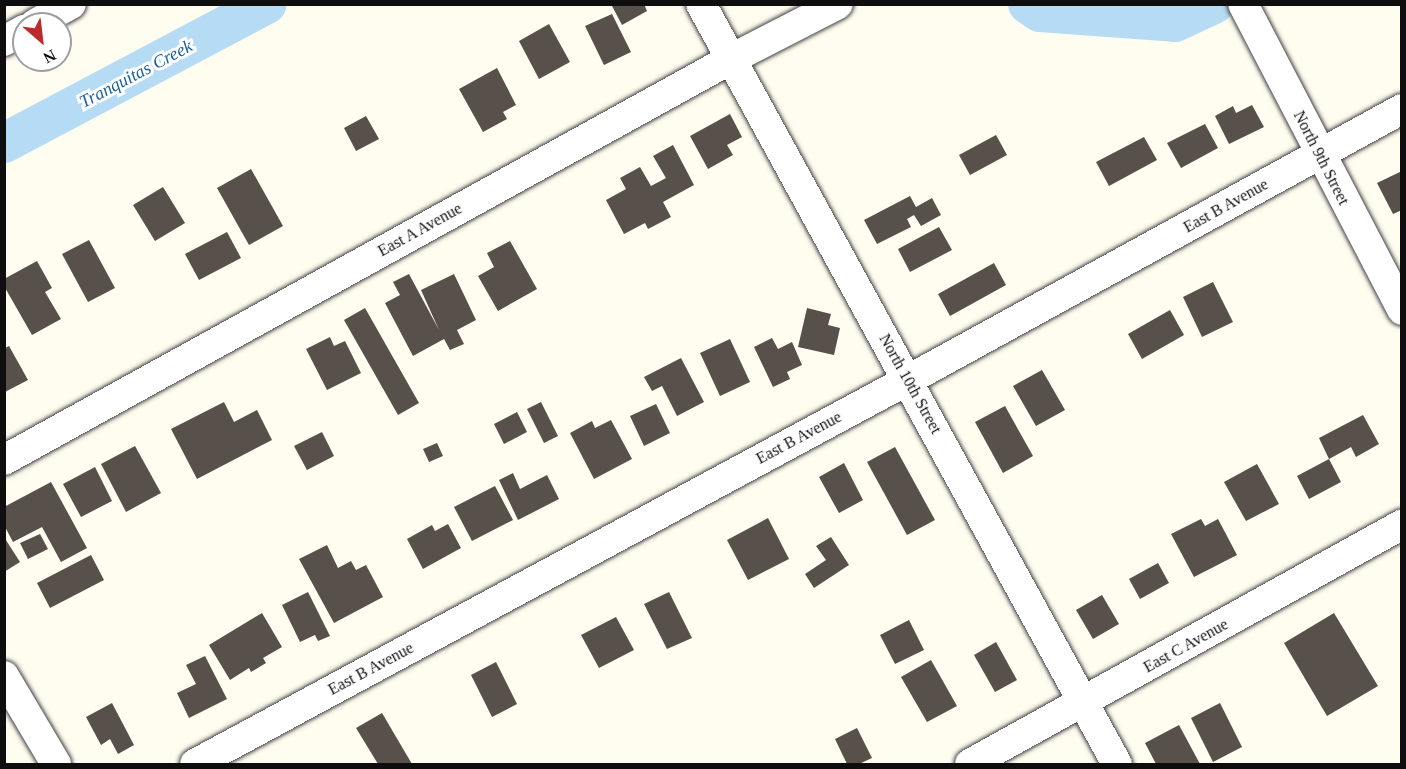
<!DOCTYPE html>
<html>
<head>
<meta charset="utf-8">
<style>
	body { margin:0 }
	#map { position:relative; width:1406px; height:769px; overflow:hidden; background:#fffcf0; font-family:Georgia,serif }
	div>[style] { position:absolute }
	.river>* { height:40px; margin:-20px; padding:0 20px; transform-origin:20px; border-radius:20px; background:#b6dbf4 }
	.building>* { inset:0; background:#57504b }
	.roads { filter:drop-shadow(0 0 2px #414141) drop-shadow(0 0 2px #414141) }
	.minor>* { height:30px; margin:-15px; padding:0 15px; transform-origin:15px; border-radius:15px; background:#fff }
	span { translate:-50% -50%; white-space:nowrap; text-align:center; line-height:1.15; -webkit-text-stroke:6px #fff; paint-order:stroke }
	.street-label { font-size:16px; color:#0e0e0e }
	.water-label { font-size:18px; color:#1b609d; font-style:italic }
	.frame { position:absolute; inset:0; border:6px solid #0e0e0e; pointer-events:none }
	.north { position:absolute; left:12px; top:12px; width:60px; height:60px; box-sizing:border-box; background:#fff; border:2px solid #9f9f9f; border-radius:50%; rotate:152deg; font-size:16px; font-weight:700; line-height:24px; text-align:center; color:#0e0e0e }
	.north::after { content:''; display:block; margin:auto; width:21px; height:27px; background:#bb2a2c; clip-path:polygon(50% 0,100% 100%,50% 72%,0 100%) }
</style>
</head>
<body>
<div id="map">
	<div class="river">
		<i style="left:1028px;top:4px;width:14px;rotate:34deg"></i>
		<i style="left:1040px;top:12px;width:135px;rotate:4.2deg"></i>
		<i style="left:1175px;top:22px;width:43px;rotate:-24.8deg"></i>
		<i style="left:4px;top:143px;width:297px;rotate:-27.9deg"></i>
	</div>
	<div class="building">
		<i style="clip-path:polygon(611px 4px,644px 4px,647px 11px,622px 25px)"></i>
		<i style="clip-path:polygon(612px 14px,631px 52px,604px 65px,585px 26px)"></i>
		<i style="clip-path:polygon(549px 24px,570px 62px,539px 79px,519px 41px)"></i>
		<i style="clip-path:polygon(497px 68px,516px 105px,503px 112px,507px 119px,483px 132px,459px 89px)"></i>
		<i style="clip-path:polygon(1252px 105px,1264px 127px,1229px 144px,1215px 116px,1233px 106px,1236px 113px)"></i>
		<i style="clip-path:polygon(730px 114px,742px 137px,727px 145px,733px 155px,708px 169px,690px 136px)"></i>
		<i style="clip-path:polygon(366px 116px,379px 139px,356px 151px,344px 128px)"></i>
		<i style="clip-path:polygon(1205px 124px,1218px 148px,1181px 168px,1167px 143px)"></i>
		<i style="clip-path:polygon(996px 135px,1007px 155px,970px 175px,959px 155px)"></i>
		<i style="clip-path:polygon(1144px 137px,1157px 160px,1109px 186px,1096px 162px)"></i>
		<i style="clip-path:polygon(673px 145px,694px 185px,663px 202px,671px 217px,648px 229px,645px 223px,624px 234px,606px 200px,626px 189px,620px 178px,640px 167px,651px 186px,666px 178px,653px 156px)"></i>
		<i style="clip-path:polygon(251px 169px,283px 226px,249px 245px,217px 188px)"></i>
		<i style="clip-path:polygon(1402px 171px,1402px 210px,1393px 214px,1377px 183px)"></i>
		<i style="clip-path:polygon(163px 187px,185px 223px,155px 241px,133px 205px)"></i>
		<i style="clip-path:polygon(910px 196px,916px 207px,932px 198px,941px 215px,921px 226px,914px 215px,907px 219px,911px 227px,877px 244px,864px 220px)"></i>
		<i style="clip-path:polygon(939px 227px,952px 250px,910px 272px,898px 249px)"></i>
		<i style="clip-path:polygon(227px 232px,241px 258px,199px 280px,185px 254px)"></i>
		<i style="clip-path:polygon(89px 240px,115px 288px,88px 302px,62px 254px)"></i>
		<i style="clip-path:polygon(510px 241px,537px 289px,498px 311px,478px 276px,494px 267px,487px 253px)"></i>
		<i style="clip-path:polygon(37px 261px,52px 288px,45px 292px,61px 319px,32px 335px,4px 286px,4px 279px)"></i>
		<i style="clip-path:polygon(994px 263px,1006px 285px,950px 316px,938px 294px)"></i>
		<i style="clip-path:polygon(409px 274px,439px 330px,421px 290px,454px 274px,476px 320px,457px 330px,464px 344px,450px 350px,444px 339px,413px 356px,385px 303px,400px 295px,393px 282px)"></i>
		<i style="clip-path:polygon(1213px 282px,1233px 322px,1202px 337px,1183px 297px)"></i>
		<i style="clip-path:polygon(365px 308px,419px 403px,398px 415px,344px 320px)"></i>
		<i style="clip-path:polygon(807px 308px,831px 314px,828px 325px,840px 328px,834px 355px,798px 347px)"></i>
		<i style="clip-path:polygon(1170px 310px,1184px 335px,1142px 359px,1128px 334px)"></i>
		<i style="clip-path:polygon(330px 337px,334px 346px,345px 341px,361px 373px,327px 390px,306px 349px)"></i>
		<i style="clip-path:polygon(772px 338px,778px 349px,792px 342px,802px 365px,787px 372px,790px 379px,773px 387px,754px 347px)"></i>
		<i style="clip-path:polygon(730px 339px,750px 382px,720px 396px,700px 353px)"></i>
		<i style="clip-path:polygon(9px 346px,28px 380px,5px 392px,5px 348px)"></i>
		<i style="clip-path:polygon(681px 358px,704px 402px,677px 416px,662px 386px,652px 391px,644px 377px)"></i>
		<i style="clip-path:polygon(1042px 370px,1065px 410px,1036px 426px,1013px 386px)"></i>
		<i style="clip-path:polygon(224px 402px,234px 422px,257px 410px,272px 440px,197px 479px,171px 429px)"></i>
		<i style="clip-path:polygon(541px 402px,558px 436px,544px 443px,527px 409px)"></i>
		<i style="clip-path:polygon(656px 404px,670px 433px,644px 446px,630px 416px)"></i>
		<i style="clip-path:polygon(1005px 406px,1033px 456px,1003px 473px,975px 422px)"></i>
		<i style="clip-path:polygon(517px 412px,527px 432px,504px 444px,494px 424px)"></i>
		<i style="clip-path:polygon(1363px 415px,1379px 444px,1356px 457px,1351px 447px,1329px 459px,1341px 482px,1309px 499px,1297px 476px,1329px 459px,1319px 438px)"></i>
		<i style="clip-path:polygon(611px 420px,632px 459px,594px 479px,570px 433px,592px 421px,595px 428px)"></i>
		<i style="clip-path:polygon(322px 432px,334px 456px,307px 470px,294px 446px)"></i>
		<i style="clip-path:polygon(437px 443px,443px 456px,429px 462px,423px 449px)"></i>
		<i style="clip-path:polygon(135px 446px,161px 493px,126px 512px,101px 464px)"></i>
		<i style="clip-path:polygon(895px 447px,935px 520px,907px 535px,867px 462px)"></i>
		<i style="clip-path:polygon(844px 463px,863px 500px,839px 513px,819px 477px)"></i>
		<i style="clip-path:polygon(1257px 464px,1279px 504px,1246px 521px,1224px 482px)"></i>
		<i style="clip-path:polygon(95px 467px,112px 501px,81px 517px,63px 484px)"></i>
		<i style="clip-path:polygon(513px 473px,520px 489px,547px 475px,559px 499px,518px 520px,499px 480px)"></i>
		<i style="clip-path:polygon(51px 482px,87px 548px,61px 562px,42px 527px,13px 542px,4px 525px,4px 507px)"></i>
		<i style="clip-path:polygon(495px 486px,513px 520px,472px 541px,454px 507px)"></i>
		<i style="clip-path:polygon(768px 518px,789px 559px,748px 580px,727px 540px)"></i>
		<i style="clip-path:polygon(1201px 519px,1205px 526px,1218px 519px,1237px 555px,1194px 577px,1171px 534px)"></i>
		<i style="clip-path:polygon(448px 524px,461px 548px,423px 569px,407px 539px,432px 525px,435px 531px)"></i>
		<i style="clip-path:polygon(40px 534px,48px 549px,28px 559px,20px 543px)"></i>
		<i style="clip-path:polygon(4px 537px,20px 562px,4px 572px)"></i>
		<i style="clip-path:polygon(831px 537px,849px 565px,814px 588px,805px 574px,826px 560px,816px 546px)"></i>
		<i style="clip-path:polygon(327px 545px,338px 568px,351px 561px,356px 570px,366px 565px,383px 597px,334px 623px,299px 559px)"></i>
		<i style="clip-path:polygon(91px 555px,104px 580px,50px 608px,37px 583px)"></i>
		<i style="clip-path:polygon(1158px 563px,1169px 583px,1140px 599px,1129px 579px)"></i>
		<i style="clip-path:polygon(308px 592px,330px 636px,318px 641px,315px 635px,300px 642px,282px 605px)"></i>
		<i style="clip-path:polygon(669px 592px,692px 638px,667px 649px,644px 604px)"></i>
		<i style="clip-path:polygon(1102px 595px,1119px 624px,1093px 639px,1076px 610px)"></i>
		<i style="clip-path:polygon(262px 613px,282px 647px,263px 658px,266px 663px,251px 672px,249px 668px,230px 680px,209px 645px)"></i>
		<i style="clip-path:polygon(1334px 613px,1378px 686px,1327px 716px,1284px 643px)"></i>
		<i style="clip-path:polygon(616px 617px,634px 650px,599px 668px,581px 635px)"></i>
		<i style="clip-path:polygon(909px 620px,924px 650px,895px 664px,880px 635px)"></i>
		<i style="clip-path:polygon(996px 642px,1017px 680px,995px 692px,974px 655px)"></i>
		<i style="clip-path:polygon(205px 656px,227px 699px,189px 718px,177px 693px,196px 684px,186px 665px)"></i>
		<i style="clip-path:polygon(931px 660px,957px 706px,927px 722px,901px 677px)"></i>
		<i style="clip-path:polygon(496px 662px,517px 704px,492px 717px,471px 675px)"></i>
		<i style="clip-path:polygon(112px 703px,134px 745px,118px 754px,110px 739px,101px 745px,86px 717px)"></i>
		<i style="clip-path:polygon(1220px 703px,1242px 747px,1213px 762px,1191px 718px)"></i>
		<i style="clip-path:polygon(382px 713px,412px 764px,378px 764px,356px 728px)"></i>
		<i style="clip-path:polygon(1179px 725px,1200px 764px,1156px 764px,1145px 743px)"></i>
		<i style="clip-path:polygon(857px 728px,872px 758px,859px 764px,847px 764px,835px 739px)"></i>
	</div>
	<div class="roads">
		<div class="minor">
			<i style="left:701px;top:4px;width:866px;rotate:61.31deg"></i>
			<i style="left:1243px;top:4px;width:345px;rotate:62.5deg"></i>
			<i style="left:35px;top:24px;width:41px;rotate:-29.1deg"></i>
			<i style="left:4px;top:41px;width:23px;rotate:-29deg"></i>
			<i style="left:4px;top:460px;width:830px;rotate:-28.88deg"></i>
			<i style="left:731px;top:59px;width:120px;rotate:-27.2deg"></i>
			<i style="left:4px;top:676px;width:102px;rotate:59.4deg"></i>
			<i style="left:195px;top:764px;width:810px;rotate:-28.31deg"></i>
			<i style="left:908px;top:380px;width:563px;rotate:-28.75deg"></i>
			<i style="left:970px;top:764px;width:494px;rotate:-29deg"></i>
		</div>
	</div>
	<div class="street-label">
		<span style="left:1321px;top:158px;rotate:63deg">North 9th Street</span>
		<span style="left:1226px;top:206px;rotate:-29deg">East B Avenue</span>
		<span style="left:420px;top:230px;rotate:-29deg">East A Avenue</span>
		<span style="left:910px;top:384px;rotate:61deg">North 10th Street</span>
		<span style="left:799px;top:438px;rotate:-28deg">East B Avenue</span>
		<span style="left:1186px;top:646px;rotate:-29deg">East C Avenue</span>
		<span style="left:371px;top:669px;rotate:-28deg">East B Avenue</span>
	</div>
	<div class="water-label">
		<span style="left:136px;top:74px;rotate:-28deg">Tranquitas Creek</span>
	</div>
	<div class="frame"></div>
	<div class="north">N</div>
</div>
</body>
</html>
